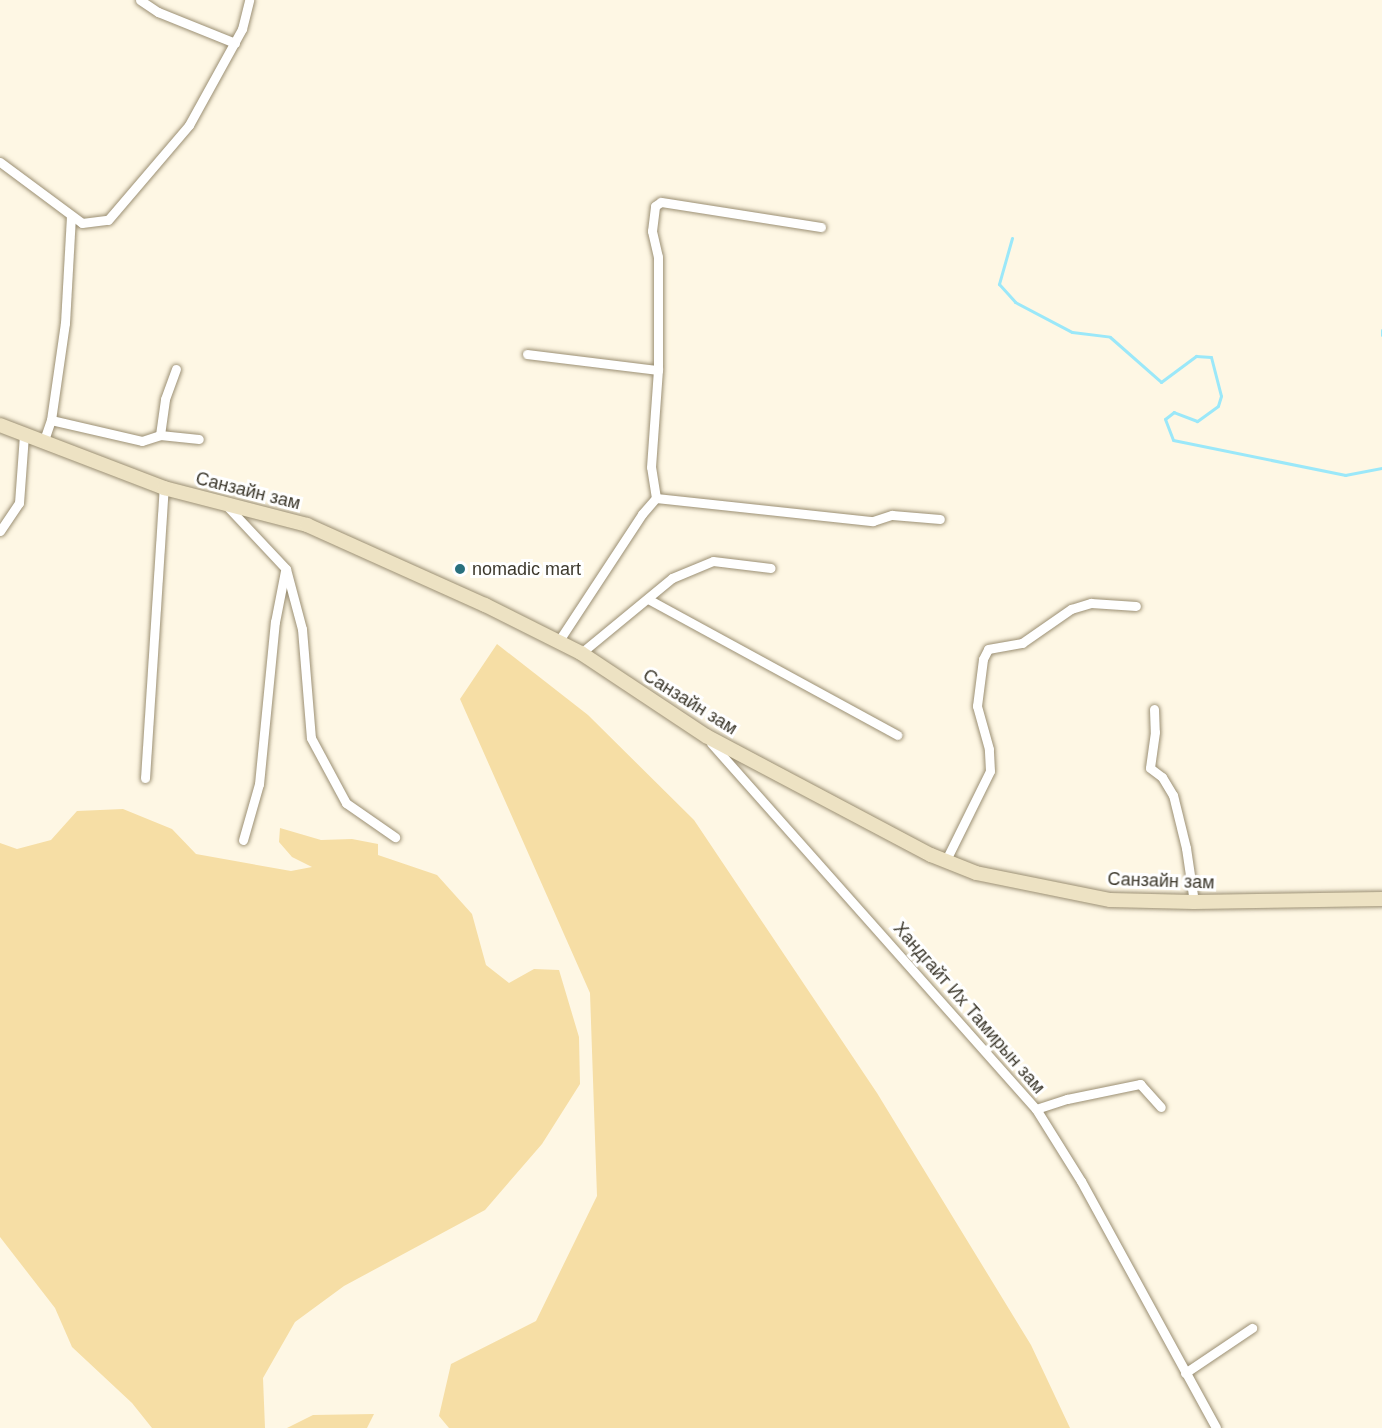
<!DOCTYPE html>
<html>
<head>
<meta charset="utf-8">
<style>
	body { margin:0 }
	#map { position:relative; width:1382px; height:1428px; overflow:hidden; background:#fef7e4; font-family:Arial,sans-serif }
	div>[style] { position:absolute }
	.green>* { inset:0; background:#f6dea5 }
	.stream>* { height:3px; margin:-1.5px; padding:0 1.5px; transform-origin:1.5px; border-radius:1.5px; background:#9be8f9 }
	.roads { filter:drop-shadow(0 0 2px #9b8f73) drop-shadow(0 0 2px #9b8f73) }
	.street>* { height:9px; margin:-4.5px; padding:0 4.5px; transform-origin:4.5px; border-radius:4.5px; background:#fff }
	.secondary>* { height:14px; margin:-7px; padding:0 7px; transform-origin:7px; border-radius:7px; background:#ede2c3 }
	.dots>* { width:16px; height:16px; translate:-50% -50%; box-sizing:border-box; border:3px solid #fff; border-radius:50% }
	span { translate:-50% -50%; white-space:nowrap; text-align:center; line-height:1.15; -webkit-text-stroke:6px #fff; paint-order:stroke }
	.street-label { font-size:18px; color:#3d392d }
	.poi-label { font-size:18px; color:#3d392d }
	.left { translate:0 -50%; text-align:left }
</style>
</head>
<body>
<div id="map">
	<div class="green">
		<i style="clip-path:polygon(497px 644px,588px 715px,694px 820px,877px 1093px,1031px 1345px,1070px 1428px,449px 1428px,439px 1416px,451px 1364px,536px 1321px,597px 1196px,590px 993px,460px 699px)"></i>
		<i style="clip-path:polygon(123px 809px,172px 829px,196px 854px,291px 871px,312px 867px,292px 857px,279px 842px,280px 828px,321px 840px,352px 839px,378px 844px,378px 855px,437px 875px,472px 914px,486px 965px,509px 983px,534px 969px,559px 970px,579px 1037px,580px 1084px,542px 1144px,485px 1210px,344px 1286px,295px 1322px,263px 1378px,265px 1428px,152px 1428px,132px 1403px,72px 1347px,55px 1308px,0 1237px,0 843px,17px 849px,51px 840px,77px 811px)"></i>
		<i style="clip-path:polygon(374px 1414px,367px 1428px,287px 1428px,313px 1415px)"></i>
	</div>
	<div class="stream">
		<i style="left:1012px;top:238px;width:48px;rotate:105.8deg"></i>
		<i style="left:999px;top:284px;width:24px;rotate:48deg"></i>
		<i style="left:1015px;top:302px;width:64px;rotate:27.8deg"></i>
		<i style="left:1072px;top:332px;width:38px;rotate:7deg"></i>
		<i style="left:1110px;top:337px;width:68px;rotate:41.4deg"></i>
		<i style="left:1161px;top:382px;width:44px;rotate:-36.6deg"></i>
		<i style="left:1196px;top:356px;width:15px;rotate:4deg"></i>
		<i style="left:1211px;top:357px;width:40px;rotate:75.6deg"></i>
		<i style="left:1221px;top:396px;width:10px;rotate:107deg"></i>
		<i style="left:1218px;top:406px;width:26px;rotate:144deg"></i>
		<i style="left:1197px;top:421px;width:25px;rotate:-159deg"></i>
		<i style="left:1174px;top:412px;width:11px;rotate:142deg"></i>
		<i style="left:1165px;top:419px;width:22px;rotate:69deg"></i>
		<i style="left:1173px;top:440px;width:176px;rotate:11.5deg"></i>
		<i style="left:1345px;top:475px;width:38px;rotate:-11deg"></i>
		<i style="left:1382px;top:330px;width:5px;rotate:90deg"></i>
	</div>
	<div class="roads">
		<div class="street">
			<i style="left:140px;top:0;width:22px;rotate:34deg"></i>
			<i style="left:158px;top:12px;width:83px;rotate:21.9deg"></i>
			<i style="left:0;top:162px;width:102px;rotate:36.6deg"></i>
			<i style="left:82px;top:223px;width:26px;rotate:-7deg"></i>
			<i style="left:108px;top:220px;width:125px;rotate:-49.5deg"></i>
			<i style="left:189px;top:125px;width:110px;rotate:-61.1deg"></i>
			<i style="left:242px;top:29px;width:30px;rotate:-76deg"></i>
			<i style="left:527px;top:354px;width:132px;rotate:7deg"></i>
			<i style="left:51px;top:420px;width:93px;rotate:13deg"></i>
			<i style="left:142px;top:441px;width:19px;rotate:-18deg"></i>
			<i style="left:160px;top:435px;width:36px;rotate:-82deg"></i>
			<i style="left:165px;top:399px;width:32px;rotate:-70deg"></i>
			<i style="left:160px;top:435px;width:39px;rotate:6deg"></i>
			<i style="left:43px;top:443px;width:24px;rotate:-71deg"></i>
			<i style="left:51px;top:420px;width:98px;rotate:-81.8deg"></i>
			<i style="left:65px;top:323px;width:107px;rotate:-86.8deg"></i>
			<i style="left:656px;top:498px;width:218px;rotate:6.1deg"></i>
			<i style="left:873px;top:521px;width:20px;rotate:-18deg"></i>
			<i style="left:892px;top:515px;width:48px;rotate:4.8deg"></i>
			<i style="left:226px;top:505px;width:88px;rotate:46.8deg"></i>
			<i style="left:286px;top:569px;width:62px;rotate:75.1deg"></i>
			<i style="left:302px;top:629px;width:109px;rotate:85.3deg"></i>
			<i style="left:311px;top:738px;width:74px;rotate:61.7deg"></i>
			<i style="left:346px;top:803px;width:60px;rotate:34.8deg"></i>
			<i style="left:0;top:531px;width:34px;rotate:-56deg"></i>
			<i style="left:19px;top:503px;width:68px;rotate:-85.8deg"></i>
			<i style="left:648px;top:599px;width:284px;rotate:28.6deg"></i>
			<i style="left:558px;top:642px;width:153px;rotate:-56.7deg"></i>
			<i style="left:642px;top:514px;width:21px;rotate:-49deg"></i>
			<i style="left:656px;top:498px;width:31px;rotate:-99deg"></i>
			<i style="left:651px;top:467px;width:97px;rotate:-85.9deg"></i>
			<i style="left:658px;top:370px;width:113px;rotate:-90deg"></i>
			<i style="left:658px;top:257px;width:27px;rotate:-103deg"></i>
			<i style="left:652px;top:231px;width:25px;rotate:-83deg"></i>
			<i style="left:655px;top:206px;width:7px;rotate:-34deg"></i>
			<i style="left:661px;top:202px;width:162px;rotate:8.9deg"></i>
			<i style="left:581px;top:653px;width:118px;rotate:-39.5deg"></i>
			<i style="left:672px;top:578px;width:44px;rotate:-22.5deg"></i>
			<i style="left:713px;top:561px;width:58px;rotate:6.9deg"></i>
			<i style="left:1154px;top:709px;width:23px;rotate:88deg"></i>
			<i style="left:1155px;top:732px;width:36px;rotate:98deg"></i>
			<i style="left:1150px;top:768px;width:15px;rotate:37deg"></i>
			<i style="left:1162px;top:777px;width:21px;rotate:59deg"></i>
			<i style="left:1173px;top:795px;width:55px;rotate:76.2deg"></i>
			<i style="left:1186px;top:848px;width:55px;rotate:81.6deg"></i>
			<i style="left:711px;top:743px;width:489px;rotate:48.4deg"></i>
			<i style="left:1036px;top:1109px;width:85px;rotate:58deg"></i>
			<i style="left:1081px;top:1181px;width:281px;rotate:61.3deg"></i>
			<i style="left:145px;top:778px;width:291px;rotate:-86.3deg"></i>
			<i style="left:243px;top:840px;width:58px;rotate:-74.1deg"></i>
			<i style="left:259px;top:784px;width:163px;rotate:-84.4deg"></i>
			<i style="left:275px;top:622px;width:52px;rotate:-78.9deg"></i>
			<i style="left:946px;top:860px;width:99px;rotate:-63.7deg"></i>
			<i style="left:990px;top:771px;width:22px;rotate:-93deg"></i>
			<i style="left:989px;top:749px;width:45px;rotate:-105.6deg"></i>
			<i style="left:977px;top:706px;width:47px;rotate:-82.7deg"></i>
			<i style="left:983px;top:659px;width:11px;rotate:-63deg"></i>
			<i style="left:988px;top:649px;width:35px;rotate:-10deg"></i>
			<i style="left:1022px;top:643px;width:60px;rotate:-34.8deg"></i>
			<i style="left:1071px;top:609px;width:21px;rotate:-17deg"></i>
			<i style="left:1091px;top:603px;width:45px;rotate:3.8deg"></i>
			<i style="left:1036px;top:1109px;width:33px;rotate:-18deg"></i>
			<i style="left:1067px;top:1099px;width:75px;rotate:-11.6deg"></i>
			<i style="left:1140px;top:1084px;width:31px;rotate:48deg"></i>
			<i style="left:1185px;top:1373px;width:81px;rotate:-33.9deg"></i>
		</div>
		<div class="secondary">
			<i style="left:0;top:425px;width:176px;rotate:21deg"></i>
			<i style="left:164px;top:488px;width:148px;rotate:14.5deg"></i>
			<i style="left:307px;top:525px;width:195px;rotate:24.2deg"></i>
			<i style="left:485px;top:605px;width:107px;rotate:26.6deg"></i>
			<i style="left:581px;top:653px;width:150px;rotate:33.6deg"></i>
			<i style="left:706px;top:736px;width:255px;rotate:27.9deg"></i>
			<i style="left:931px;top:855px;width:48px;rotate:21.8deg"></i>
			<i style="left:976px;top:873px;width:137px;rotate:11.4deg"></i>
			<i style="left:1110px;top:900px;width:84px;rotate:1.4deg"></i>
			<i style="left:1194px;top:902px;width:188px;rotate:-0.9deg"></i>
		</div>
	</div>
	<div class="dots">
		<i style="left:460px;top:569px;background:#29707d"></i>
	</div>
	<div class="street-label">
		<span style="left:248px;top:491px;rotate:14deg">Санзайн зам</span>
		<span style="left:690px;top:702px;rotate:32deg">Санзайн зам</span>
		<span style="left:1161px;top:881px;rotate:2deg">Санзайн зам</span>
		<span style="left:969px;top:1008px;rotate:49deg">Хандгайт Их Тамирын зам</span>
	</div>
	<div class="poi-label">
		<span class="left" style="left:472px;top:569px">nomadic mart</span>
	</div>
</div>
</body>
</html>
